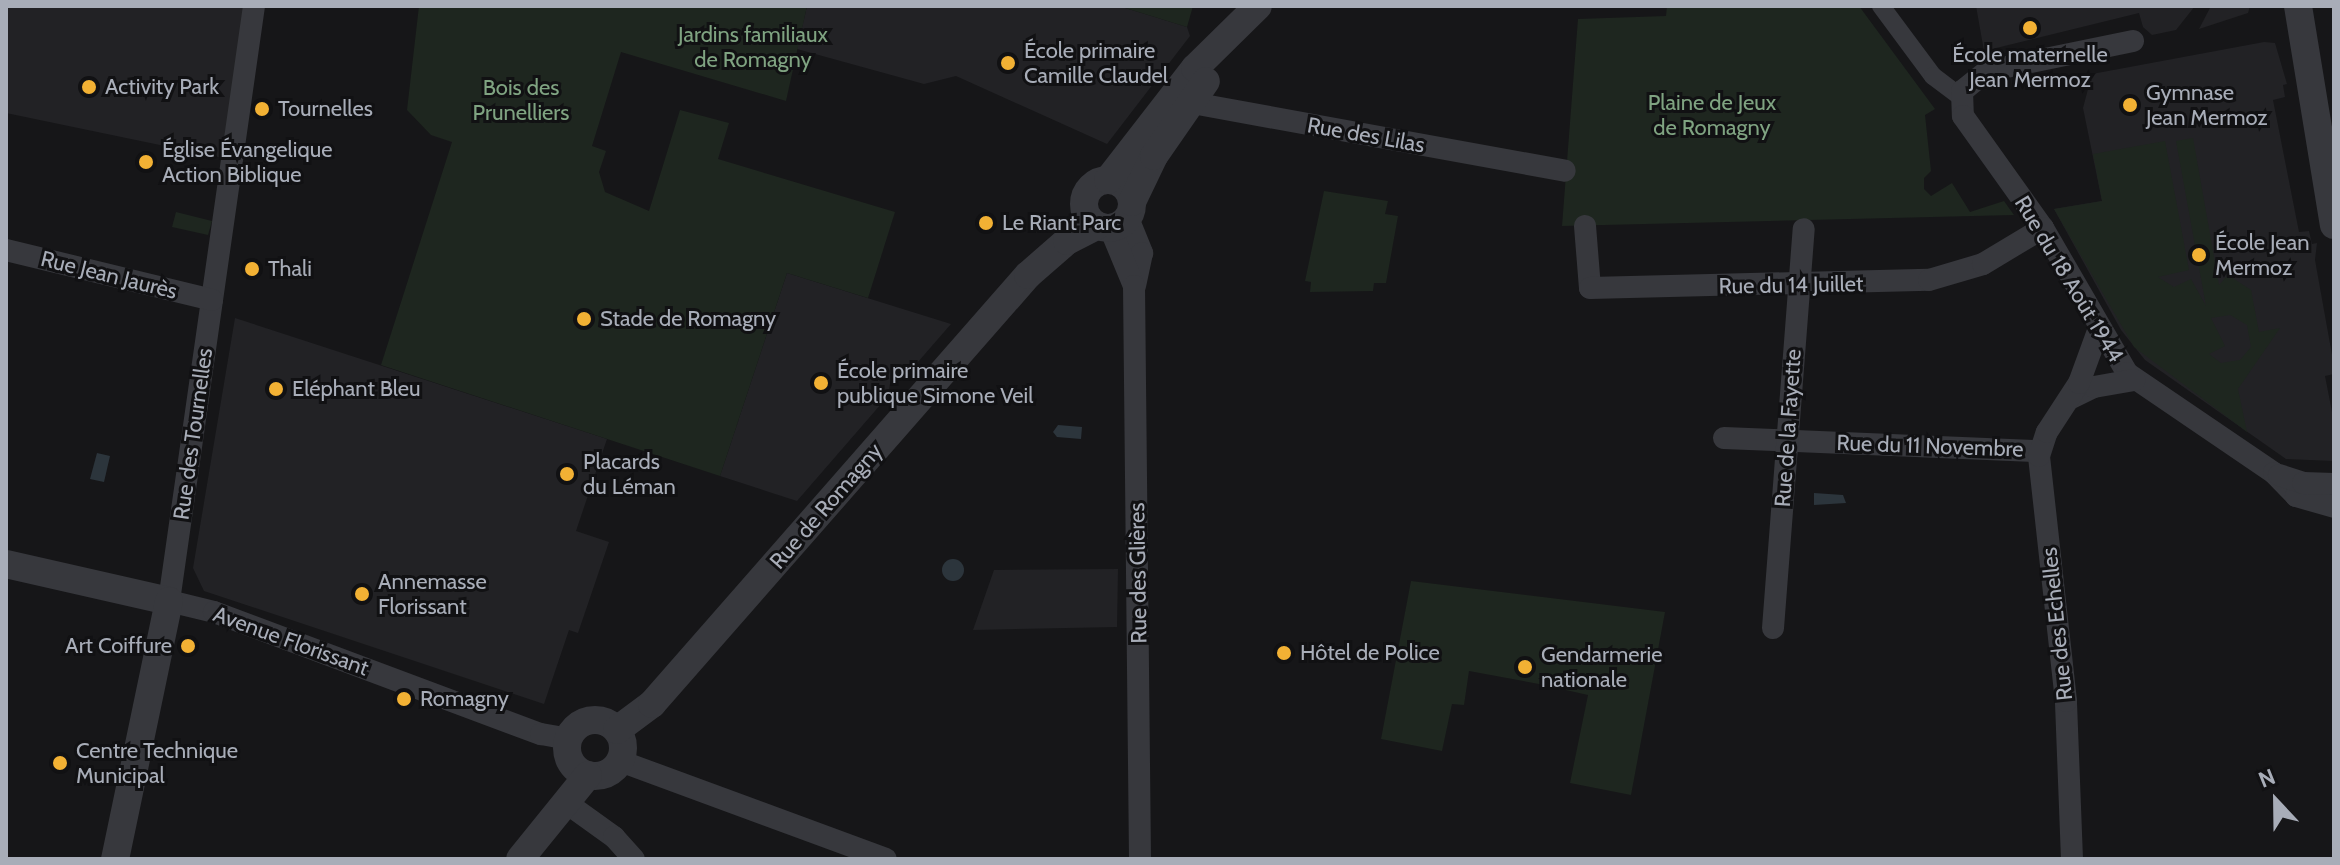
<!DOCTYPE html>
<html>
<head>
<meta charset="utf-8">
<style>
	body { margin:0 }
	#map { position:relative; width:2340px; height:865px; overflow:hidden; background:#161618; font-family:Cabin,sans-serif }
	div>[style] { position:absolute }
	.built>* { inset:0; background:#222225 }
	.green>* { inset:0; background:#1e261f }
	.water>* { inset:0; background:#2c353c }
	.round { border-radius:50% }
	.pedestrian>* { height:18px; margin:-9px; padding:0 9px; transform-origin:9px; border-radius:9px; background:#37383d }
	.minor>* { height:22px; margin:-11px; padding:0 11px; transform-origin:11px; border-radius:11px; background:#37383d }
	.tertiary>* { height:28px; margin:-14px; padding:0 14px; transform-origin:14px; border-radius:14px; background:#37383d }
	.tertiary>.ring { margin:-14px; padding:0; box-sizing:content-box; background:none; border:28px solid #37383d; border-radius:50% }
	.dots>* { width:22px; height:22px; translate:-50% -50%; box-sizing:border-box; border:4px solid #111113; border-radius:50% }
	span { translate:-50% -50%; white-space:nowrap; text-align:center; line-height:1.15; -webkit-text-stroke:6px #111113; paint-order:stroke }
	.park-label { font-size:22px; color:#7fa381 }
	.poi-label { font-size:22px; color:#a8adb8 }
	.left { translate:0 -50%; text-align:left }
	.right { translate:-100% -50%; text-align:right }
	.street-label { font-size:22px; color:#a8adb8 }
	.frame { position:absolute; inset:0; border:8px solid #a8adb8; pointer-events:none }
	.north { position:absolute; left:2236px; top:761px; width:80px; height:80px; -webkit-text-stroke:6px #111113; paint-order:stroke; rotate:338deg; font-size:22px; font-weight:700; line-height:32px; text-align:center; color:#a8adb8 }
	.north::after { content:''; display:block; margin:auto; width:28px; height:36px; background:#a8adb8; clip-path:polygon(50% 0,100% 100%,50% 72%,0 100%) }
</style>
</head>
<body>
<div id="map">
	<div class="built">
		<i style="clip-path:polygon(6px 6px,254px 6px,232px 160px,6px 113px)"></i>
		<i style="clip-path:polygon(807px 6px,1119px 6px,1187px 27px,1190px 36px,1107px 144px,956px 76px,924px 84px,797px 49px)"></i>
		<i style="clip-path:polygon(1976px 6px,2195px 6px,2176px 30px,2152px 35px,2143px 27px,2139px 13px,1984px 51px)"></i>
		<i style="clip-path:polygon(2211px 6px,2250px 6px,2248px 13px,2199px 29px)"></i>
		<i style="clip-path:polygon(2264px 42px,2275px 43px,2287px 84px,2283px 85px,2285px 97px,2273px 100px,2299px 232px,2309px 231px,2312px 244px,2317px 243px,2315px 260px,2334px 366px,2334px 374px,2325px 376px,2334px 422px,2334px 461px,2286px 459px,2145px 360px,2121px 330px,2054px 209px,2102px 201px,2083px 108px,2092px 74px)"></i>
		<i style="clip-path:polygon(787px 273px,951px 324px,911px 370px,893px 365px,888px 396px,797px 501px,720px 476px)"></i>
		<i style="clip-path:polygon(235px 318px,607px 439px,576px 531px,609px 542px,578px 633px,569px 630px,544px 704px,204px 591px,193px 568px)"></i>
		<i style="clip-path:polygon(1118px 569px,1117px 627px,973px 630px,994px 570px)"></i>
	</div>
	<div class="green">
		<i style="clip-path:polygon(419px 6px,807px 6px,786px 101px,621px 52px,592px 146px,606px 151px,599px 172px,605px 192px,649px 211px,680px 110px,729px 123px,718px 159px,895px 212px,868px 298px,787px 273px,720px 476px,381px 365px,452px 142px,431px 135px,407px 110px)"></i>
		<i style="clip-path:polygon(1119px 6px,1193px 6px,1187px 27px)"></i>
		<i style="clip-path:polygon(1667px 6px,1859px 6px,1935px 109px,1925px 115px,1931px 171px,1924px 178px,1924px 189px,1931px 196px,1952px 183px,1970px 212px,2004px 201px,2014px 215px,1562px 226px,1578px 19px,1666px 16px)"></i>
		<i style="clip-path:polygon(evenodd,2193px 138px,2219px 285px,2228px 275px,2251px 290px,2259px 332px,2280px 328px,2238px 389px,2247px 432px,2134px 347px,2054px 209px,2102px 201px,2093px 154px,2165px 141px,2189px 270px,2158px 277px,2174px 287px,2191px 279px,2206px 306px,2176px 141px,2193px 138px,2230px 315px,2247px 325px,2251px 347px,2240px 360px,2221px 363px,2209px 354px,2225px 346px,2211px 318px,2230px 315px)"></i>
		<i style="clip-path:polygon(1324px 191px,1388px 201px,1385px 214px,1398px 216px,1386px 283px,1374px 283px,1373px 291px,1310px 292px,1311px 282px,1305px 281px)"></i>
		<i style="clip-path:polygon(176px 212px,212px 221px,208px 235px,172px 227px)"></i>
		<i style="clip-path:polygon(1411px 581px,1665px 612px,1631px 795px,1570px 783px,1588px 695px,1539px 684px,1469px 671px,1464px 705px,1452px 704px,1442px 751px,1381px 739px)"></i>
	</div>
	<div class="water">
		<i style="clip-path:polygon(1058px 425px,1082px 427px,1081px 439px,1057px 437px,1053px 432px)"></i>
		<i style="clip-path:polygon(97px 453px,110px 456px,104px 482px,90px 479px)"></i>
		<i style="clip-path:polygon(1814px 493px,1843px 495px,1846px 503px,1814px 505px)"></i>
		<i class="round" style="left:942px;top:559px;width:22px;height:22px"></i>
	</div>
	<div class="pedestrian">
		<i style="left:1881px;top:6px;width:87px;rotate:53.4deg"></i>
		<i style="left:1933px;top:76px;width:35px;rotate:37deg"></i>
	</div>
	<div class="minor">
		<i style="left:254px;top:6px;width:601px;rotate:98.13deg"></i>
		<i style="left:169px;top:601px;width:46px;rotate:13.7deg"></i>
		<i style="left:214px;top:612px;width:349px;rotate:20.5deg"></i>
		<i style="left:541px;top:734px;width:28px;rotate:10deg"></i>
		<i style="left:2133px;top:41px;width:149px;rotate:168.4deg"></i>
		<i style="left:1987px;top:71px;width:32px;rotate:141deg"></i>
		<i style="left:1962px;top:91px;width:25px;rotate:88deg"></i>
		<i style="left:1963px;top:116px;width:138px;rotate:54.5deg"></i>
		<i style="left:2043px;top:228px;width:168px;rotate:59.9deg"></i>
		<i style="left:2127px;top:373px;width:178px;rotate:34.2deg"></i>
		<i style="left:2274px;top:473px;width:32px;rotate:46deg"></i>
		<i style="left:2296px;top:496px;width:40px;rotate:16deg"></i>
		<i style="left:1176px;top:100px;width:395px;rotate:10.3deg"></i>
		<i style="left:1128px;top:218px;width:38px;rotate:68deg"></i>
		<i style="left:1142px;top:253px;width:33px;rotate:102deg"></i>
		<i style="left:1585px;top:226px;width:62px;rotate:85.4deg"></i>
		<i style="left:1590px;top:288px;width:339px;rotate:-1.4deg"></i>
		<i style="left:1929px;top:280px;width:56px;rotate:-16.5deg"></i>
		<i style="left:1983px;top:264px;width:70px;rotate:-31deg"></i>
		<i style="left:1110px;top:228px;width:63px;rotate:67.5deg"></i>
		<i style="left:1134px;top:286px;width:573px;rotate:89.4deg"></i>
		<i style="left:6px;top:250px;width:212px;rotate:13.6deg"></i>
		<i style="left:2071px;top:398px;width:25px;rotate:-26deg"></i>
		<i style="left:2094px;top:387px;width:41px;rotate:-9.9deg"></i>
		<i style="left:1724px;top:438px;width:315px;rotate:2.4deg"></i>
		<i style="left:2279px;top:475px;width:25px;rotate:18deg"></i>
		<i style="left:2303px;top:483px;width:31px;rotate:2deg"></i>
		<i style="left:1773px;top:628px;width:400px;rotate:-85.6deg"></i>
		<i style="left:620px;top:761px;width:283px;rotate:20.2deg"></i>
		<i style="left:568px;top:804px;width:57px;rotate:35.7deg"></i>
		<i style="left:614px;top:837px;width:30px;rotate:48deg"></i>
		<i style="left:2072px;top:859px;width:158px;rotate:-92.2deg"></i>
		<i style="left:2066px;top:701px;width:246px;rotate:-96.3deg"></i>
		<i style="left:2039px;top:456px;width:25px;rotate:-72deg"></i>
		<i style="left:2047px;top:432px;width:59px;rotate:-56.9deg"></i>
		<i style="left:2079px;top:383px;width:55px;rotate:-69.9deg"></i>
	</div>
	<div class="tertiary">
		<i style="left:2298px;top:6px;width:222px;rotate:80.7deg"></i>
		<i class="ring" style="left:1084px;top:180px;width:20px;height:20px"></i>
		<i style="left:1108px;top:180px;width:142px;rotate:-52.2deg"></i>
		<i style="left:1195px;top:68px;width:88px;rotate:-44.5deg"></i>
		<i style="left:1132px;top:202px;width:51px;rotate:-64.4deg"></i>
		<i style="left:1154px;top:156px;width:91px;rotate:-55.3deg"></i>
		<i style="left:6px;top:564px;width:167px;rotate:12.8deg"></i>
		<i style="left:169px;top:601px;width:264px;rotate:101.8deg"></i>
		<i class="ring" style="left:567px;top:720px;width:28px;height:28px"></i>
		<i style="left:617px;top:730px;width:44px;rotate:-36.6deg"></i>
		<i style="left:652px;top:704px;width:570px;rotate:-48.77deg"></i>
		<i style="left:1028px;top:275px;width:52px;rotate:-41.1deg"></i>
		<i style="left:1067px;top:241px;width:34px;rotate:-27deg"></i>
		<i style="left:520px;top:859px;width:108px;rotate:-51deg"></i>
	</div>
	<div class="dots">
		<i style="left:2030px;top:28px;background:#f2b134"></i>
		<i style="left:1008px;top:63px;background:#f2b134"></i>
		<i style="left:89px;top:87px;background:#f2b134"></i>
		<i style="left:2130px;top:105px;background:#f2b134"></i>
		<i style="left:262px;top:109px;background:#f2b134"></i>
		<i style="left:146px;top:162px;background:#f2b134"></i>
		<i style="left:986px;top:223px;background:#f2b134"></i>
		<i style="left:2199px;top:255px;background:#f2b134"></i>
		<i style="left:252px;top:269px;background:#f2b134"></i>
		<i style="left:584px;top:319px;background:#f2b134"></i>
		<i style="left:821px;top:383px;background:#f2b134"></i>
		<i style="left:276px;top:389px;background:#f2b134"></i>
		<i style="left:567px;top:474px;background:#f2b134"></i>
		<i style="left:362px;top:594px;background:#f2b134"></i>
		<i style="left:188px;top:646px;background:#f2b134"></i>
		<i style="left:1284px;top:653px;background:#f2b134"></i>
		<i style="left:1525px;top:667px;background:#f2b134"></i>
		<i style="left:404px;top:699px;background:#f2b134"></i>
		<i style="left:60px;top:763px;background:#f2b134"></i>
	</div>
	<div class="park-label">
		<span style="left:753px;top:47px">Jardins familiaux<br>de Romagny</span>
		<span style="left:521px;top:100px">Bois des<br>Prunelliers</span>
		<span style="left:1712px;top:115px">Plaine de Jeux<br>de Romagny</span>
	</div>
	<div class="poi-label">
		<span class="left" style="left:1024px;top:63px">École primaire<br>Camille Claudel</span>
		<span style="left:2030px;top:67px">École maternelle<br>Jean Mermoz</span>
		<span class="left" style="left:105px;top:87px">Activity Park</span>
		<span class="left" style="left:2146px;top:105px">Gymnase<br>Jean Mermoz</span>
		<span class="left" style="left:278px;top:109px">Tournelles</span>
		<span class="left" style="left:162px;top:162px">Église Évangelique<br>Action Biblique</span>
		<span class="left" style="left:1002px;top:223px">Le Riant Parc</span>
		<span class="left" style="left:2215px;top:255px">École Jean<br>Mermoz</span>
		<span class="left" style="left:268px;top:269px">Thali</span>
		<span class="left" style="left:600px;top:319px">Stade de Romagny</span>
		<span class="left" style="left:837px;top:383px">École primaire<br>publique Simone Veil</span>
		<span class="left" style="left:292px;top:389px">Eléphant Bleu</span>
		<span class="left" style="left:583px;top:474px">Placards<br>du Léman</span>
		<span class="left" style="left:378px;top:594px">Annemasse<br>Florissant</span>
		<span class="right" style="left:172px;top:646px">Art Coiffure</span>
		<span class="left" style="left:1300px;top:653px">Hôtel de Police</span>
		<span class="left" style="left:1541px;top:667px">Gendarmerie<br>nationale</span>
		<span class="left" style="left:420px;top:699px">Romagny</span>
		<span class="left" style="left:76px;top:763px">Centre Technique<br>Municipal</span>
	</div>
	<div class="street-label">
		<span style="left:1366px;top:135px;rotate:10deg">Rue des Lilas</span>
		<span style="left:109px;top:275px;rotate:14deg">Rue Jean Jaurès</span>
		<span style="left:2069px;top:279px;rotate:59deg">Rue du 18 Août 1944</span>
		<span style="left:1791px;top:285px;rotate:-1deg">Rue du 14 Juillet</span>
		<span style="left:1788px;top:428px;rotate:-86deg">Rue de la Fayette</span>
		<span style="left:193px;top:434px;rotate:-82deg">Rue des Tournelles</span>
		<span style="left:1930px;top:446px;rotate:2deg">Rue du 11 Novembre</span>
		<span style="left:826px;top:506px;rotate:-49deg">Rue de Romagny</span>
		<span style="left:1138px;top:573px;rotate:-91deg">Rue des Glières</span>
		<span style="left:2057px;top:624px;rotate:-96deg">Rue des Echelles</span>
		<span style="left:291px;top:641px;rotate:20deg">Avenue Florissant</span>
	</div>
	<div class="frame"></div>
	<div class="north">N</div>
</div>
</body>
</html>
